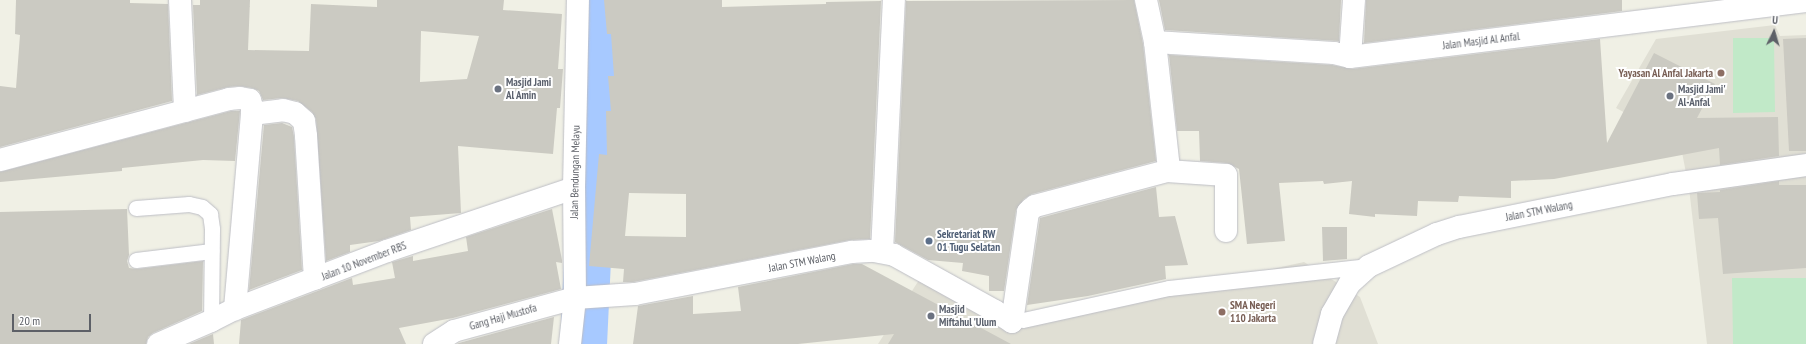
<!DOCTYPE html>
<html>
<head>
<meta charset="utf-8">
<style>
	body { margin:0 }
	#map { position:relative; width:1806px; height:344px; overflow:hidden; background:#f0f0e5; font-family:"PT Sans Narrow",sans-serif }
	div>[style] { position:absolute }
	.education>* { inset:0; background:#e0dfd4 }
	.green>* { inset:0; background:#c1e9c8 }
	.river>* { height:47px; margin:-23.5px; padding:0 23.5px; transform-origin:23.5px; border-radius:23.5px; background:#a7c9ff }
	.building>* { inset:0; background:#cbcac2 }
	.roads { filter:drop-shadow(0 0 1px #bdbec5) drop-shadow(0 0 1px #bdbec5) }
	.service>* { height:15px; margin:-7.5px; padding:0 7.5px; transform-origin:7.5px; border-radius:7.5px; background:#fff }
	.minor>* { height:22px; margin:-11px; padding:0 11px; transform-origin:11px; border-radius:11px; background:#fff }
	.dots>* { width:11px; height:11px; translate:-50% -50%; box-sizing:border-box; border:2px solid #fff; border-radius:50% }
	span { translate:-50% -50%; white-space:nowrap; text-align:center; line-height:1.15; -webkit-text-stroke:4px #fff; paint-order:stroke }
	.street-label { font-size:11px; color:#5d6067 }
	.education-label { font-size:11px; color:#785e54; font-weight:700 }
	.right { translate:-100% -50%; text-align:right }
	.left { translate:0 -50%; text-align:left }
	.worship-label { font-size:11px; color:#5b616d; font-weight:700 }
	.service-label { font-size:11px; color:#4e5e75; font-weight:700 }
	.north { position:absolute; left:1754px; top:12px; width:40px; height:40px; -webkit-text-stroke:3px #fff; paint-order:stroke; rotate:5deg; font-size:11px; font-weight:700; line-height:16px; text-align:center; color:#5d6067 }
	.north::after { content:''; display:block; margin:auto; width:14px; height:18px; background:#5d6067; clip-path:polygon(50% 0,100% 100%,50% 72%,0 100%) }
	.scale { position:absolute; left:12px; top:314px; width:79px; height:18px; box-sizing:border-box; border:2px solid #5d6067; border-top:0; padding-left:5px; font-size:12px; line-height:14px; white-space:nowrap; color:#5d6067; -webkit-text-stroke:3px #fff; paint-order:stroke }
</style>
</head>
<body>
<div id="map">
	<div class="education">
		<i style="clip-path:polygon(1775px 25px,1780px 36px,1806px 35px,1806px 153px,1781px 162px,1686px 173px,1680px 142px,1616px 108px,1656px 39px)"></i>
		<i style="clip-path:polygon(1806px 175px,1806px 344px,1707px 344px,1689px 188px)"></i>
		<i style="clip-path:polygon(1304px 262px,1360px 297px,1378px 344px,878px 344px,919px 280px,1013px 326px)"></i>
	</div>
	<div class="green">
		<i style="clip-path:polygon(1733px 38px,1774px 38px,1775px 112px,1733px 113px)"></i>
		<i style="clip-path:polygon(1732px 278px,1806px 278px,1806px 344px,1733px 344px)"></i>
	</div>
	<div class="river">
		<i style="left:583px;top:344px;width:344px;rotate:-87.3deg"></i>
	</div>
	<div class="building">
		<i style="clip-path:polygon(16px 0,130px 0,130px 3px,168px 4px,172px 101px,0 147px,0 86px,16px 88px,20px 35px,15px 34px)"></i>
		<i style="clip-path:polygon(evenodd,200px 0,250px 0,248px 50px,309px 51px,311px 4px,377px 7px,377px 0,504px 0,503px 10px,562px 14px,558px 69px,563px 69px,560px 108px,557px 108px,553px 154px,458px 146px,461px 213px,410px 217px,411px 230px,379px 241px,350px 245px,350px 252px,326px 261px,316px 119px,312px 112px,298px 101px,282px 98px,263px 100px,259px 91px,252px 88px,239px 86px,228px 87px,197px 95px,193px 5px,200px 5px,200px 0,421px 31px,479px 36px,467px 79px,420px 82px,421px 31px)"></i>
		<i style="clip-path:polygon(evenodd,604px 0,722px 0,722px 7px,826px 4px,826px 2px,881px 1px,870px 239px,850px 240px,633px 282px,623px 282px,624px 269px,589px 266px,599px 154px,607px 155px,606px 111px,611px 111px,608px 76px,614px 76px,611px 34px,607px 34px,604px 0,629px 193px,686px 194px,686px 237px,625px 236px,629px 193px)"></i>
		<i style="clip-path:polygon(1134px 0,1143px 44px,1156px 161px,1032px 194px,1024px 199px,1016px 210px,1004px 291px,989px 291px,989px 276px,962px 271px,963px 263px,928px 260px,895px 242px,906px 1px)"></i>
		<i style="clip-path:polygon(1159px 0,1341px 0,1339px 41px,1165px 30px)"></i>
		<i style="clip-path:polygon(1366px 0,1622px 0,1622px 11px,1364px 43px)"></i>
		<i style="clip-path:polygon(1806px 38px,1806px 151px,1789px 151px,1783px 39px)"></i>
		<i style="clip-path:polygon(1600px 39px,1607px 143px,1654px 53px,1715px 84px,1697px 118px,1778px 117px,1779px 156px,1720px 165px,1719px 148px,1554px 179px,1511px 181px,1511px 198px,1459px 196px,1458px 202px,1418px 201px,1417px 216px,1375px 214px,1375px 217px,1349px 214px,1352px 181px,1324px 184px,1323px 181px,1279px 183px,1285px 241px,1247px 244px,1239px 169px,1227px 163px,1200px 161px,1199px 131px,1177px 131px,1169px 55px,1332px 65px,1352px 69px)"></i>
		<i style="clip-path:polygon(231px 111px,240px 111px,235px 161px,203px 160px,122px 168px,122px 171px,0 182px,0 172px)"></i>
		<i style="clip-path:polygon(282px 123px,292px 127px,294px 137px,302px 270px,249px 290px,264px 125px)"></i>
		<i style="clip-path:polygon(1779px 181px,1779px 185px,1806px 185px,1806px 268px,1723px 274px,1718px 218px,1699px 219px,1697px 193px,1720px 192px,1720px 190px)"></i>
		<i style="clip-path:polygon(1156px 187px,1159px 217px,1175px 216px,1188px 265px,1165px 266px,1166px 279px,1088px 296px,1027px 305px,1040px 218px)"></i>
		<i style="clip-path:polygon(127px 209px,129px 255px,127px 261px,129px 268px,137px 269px,203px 261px,202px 311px,153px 333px,148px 337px,146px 344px,0 344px,0 212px)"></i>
		<i style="clip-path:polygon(552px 209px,562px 260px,562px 263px,556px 262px,561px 289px,453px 318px,399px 328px,406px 344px,239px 344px,241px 320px,352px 278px,353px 285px,395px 278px,392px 262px,413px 256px,413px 261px,468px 251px,466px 237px)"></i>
		<i style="clip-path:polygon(1322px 227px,1347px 227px,1347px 259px,1323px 261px)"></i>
		<i style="clip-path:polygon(853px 264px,862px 264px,1011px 344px,888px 344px,894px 334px,798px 344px,633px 344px,638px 306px,693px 296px,693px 314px,741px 311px,738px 287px)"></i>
		<i style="clip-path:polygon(554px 317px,551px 344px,457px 344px,459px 343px)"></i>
		<i style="clip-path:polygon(213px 334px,214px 344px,189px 344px)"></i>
	</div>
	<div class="roads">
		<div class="service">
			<i style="left:136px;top:208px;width:53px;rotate:-4.3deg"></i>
			<i style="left:189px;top:204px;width:13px;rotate:13deg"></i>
			<i style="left:202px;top:207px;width:11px;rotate:41deg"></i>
			<i style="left:210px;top:214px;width:15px;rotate:82deg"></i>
			<i style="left:212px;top:229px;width:92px;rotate:90.6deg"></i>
			<i style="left:136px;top:260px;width:76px;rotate:-6.8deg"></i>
			<i style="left:1023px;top:320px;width:149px;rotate:-12.4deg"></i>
			<i style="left:1169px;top:288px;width:201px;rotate:-6.3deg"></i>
		</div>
		<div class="minor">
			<i style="left:180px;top:0;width:111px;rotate:87.4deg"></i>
			<i style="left:1155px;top:42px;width:179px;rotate:3.5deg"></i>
			<i style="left:1334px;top:53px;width:16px;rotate:14deg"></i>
			<i style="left:1350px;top:57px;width:459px;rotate:-7deg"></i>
			<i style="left:1350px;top:57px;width:57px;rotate:-86deg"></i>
			<i style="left:252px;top:114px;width:31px;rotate:-7deg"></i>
			<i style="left:283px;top:110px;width:12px;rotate:14deg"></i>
			<i style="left:295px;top:113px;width:12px;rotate:42deg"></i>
			<i style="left:304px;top:121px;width:15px;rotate:82deg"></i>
			<i style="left:306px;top:136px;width:143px;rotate:86.4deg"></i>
			<i style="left:0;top:160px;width:237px;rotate:-14.9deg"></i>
			<i style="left:229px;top:99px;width:11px;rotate:-5deg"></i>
			<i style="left:240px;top:98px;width:10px;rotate:11deg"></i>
			<i style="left:250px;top:100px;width:7px;rotate:74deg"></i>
			<i style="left:252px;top:107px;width:7px;rotate:90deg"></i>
			<i style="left:252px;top:114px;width:196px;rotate:95deg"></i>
			<i style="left:1167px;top:171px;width:59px;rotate:3.9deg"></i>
			<i style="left:1226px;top:175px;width:56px;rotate:90deg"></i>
			<i style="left:882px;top:252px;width:252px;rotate:-87.3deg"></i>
			<i style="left:1012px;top:322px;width:111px;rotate:-81.7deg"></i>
			<i style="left:1028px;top:212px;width:4px;rotate:-45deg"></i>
			<i style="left:1031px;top:209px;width:5px;rotate:-37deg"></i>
			<i style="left:1035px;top:206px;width:137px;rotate:-14.9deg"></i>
			<i style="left:1167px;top:171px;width:3px;rotate:-45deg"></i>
			<i style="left:1169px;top:169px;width:128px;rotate:-96.3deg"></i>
			<i style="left:1155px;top:42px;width:43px;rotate:-102.1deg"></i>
			<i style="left:158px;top:344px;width:58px;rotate:-23.5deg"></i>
			<i style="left:211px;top:321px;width:27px;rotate:-27deg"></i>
			<i style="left:235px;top:309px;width:163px;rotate:-20.9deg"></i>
			<i style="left:387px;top:251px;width:197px;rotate:-18.6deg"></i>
			<i style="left:434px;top:344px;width:24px;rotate:-33deg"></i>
			<i style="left:454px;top:331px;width:125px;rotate:-15.3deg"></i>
			<i style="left:575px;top:298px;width:60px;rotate:-3.8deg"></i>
			<i style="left:635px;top:294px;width:221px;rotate:-11deg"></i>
			<i style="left:852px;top:252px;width:22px;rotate:-3deg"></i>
			<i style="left:874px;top:251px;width:20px;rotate:11deg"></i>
			<i style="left:894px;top:255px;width:115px;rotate:29deg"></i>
			<i style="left:995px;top:311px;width:20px;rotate:33deg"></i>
			<i style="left:570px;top:344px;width:46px;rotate:-83.8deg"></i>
			<i style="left:575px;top:298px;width:110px;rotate:-90.5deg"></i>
			<i style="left:574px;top:188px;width:188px;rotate:-88.8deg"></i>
			<i style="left:1324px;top:344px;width:31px;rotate:-75deg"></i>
			<i style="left:1332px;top:314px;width:36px;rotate:-60deg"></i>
			<i style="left:1350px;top:283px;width:25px;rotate:-42deg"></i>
			<i style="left:1369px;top:266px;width:75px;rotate:-25.2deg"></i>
			<i style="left:1437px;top:234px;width:23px;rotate:-18deg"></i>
			<i style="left:1459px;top:227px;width:218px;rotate:-11.4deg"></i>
			<i style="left:1673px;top:184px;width:134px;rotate:-8.1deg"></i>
		</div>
	</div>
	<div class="dots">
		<i style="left:1721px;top:73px;background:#8d6e63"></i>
		<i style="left:498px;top:89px;background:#6b7280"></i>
		<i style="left:1670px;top:96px;background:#6b7280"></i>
		<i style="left:929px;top:241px;background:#5c6f8a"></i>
		<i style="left:1222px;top:312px;background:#8d6e63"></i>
		<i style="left:931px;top:316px;background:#6b7280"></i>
	</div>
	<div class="street-label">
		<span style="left:1481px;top:41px;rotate:-7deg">Jalan Masjid Al Anfal</span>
		<span style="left:575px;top:172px;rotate:-89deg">Jalan Bendungan Melayu</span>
		<span style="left:1539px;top:211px;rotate:-11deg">Jalan STM Walang</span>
		<span style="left:364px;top:261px;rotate:-21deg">Jalan 10 November RBS</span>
		<span style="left:802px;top:262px;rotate:-11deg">Jalan STM Walang</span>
		<span style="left:503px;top:317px;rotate:-16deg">Gang Haji Mustofa</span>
	</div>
	<div class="education-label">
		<span class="right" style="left:1713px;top:73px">Yayasan Al Anfal Jakarta</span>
		<span class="left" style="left:1230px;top:312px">SMA Negeri<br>110 Jakarta</span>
	</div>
	<div class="worship-label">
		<span class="left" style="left:506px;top:89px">Masjid Jami<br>Al Amin</span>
		<span class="left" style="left:1678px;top:96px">Masjid Jami'<br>Al-Anfal</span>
		<span class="left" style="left:939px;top:316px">Masjid<br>Miftahul 'Ulum</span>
	</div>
	<div class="service-label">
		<span class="left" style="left:937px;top:241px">Sekretariat RW<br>01 Tugu Selatan</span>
	</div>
	<div class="north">U</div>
	<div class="scale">20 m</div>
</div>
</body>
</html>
